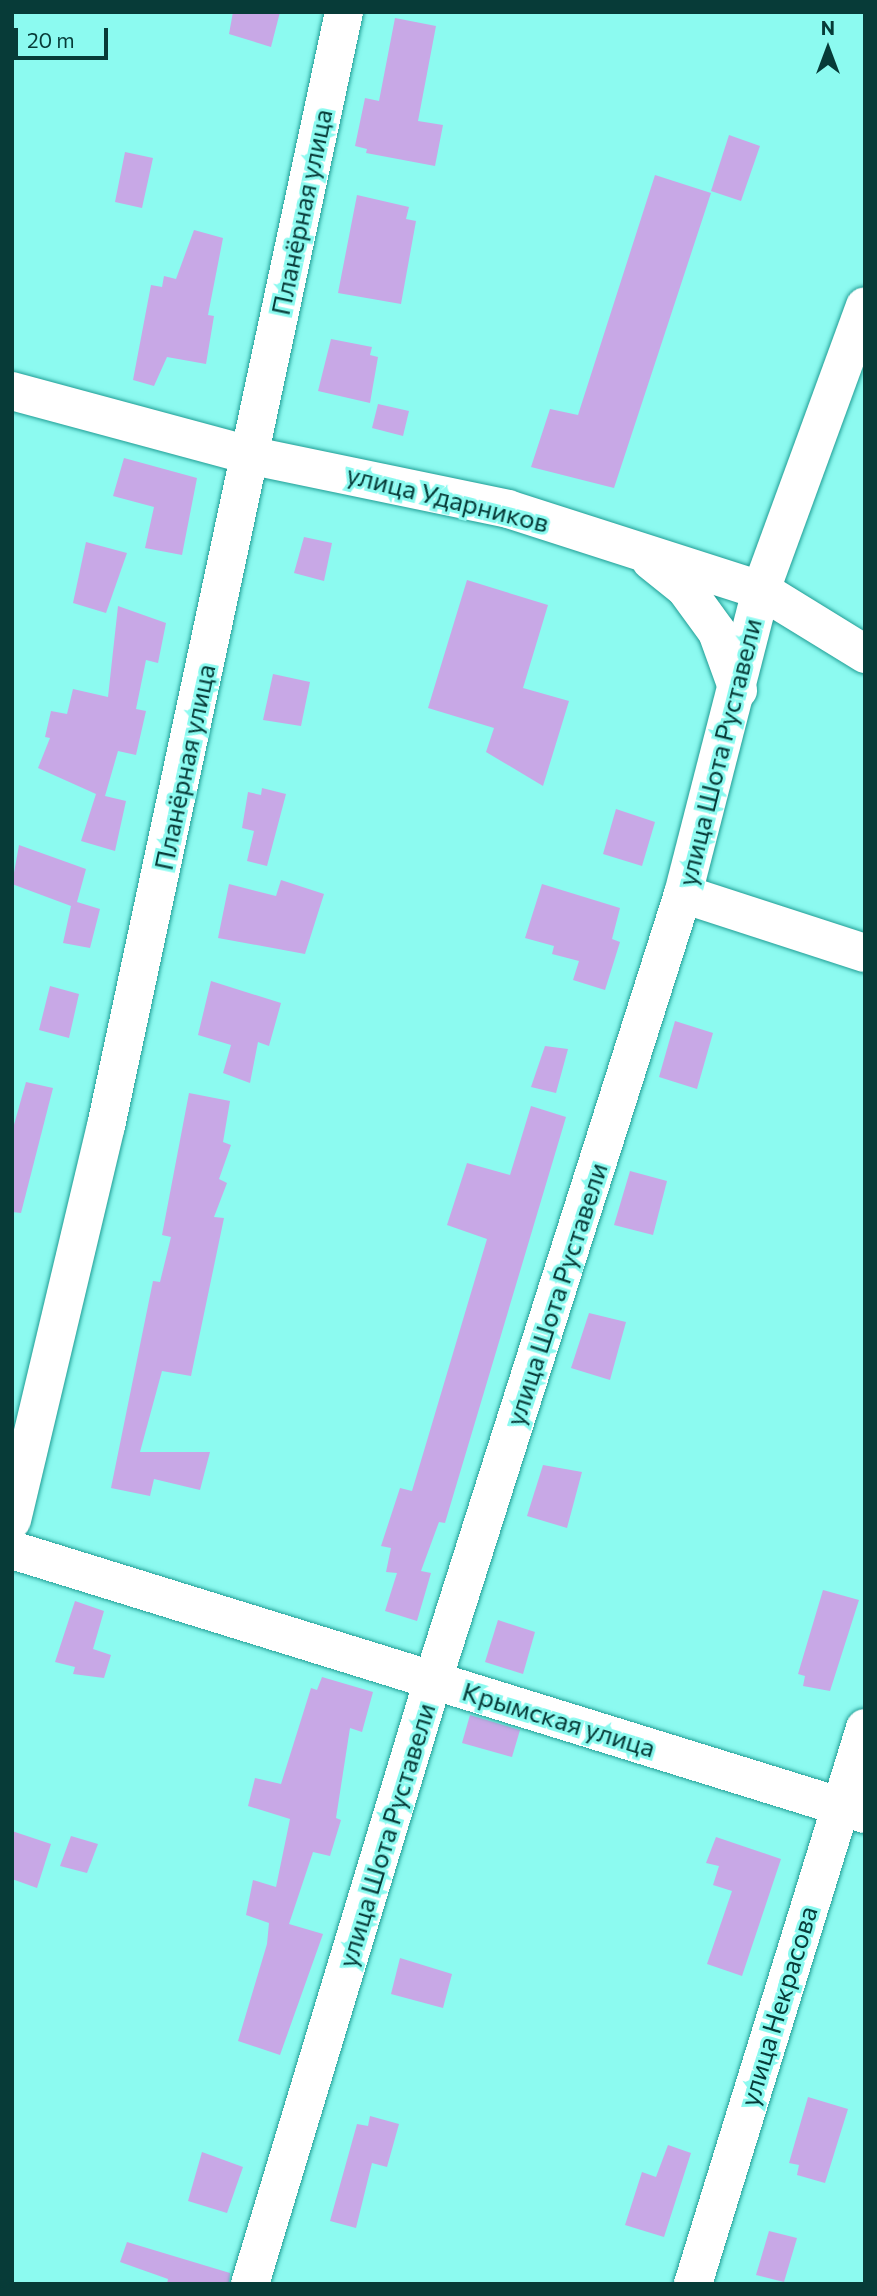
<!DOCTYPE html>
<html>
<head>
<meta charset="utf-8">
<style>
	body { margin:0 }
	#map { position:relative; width:877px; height:2296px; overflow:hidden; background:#8cfaf0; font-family:Commissioner,sans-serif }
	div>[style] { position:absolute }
	.building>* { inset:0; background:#c8a8e6 }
	.roads { filter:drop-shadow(0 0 2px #209d95) drop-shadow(0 0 2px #209d95) }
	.street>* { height:38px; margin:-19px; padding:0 19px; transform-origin:19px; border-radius:19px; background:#fff }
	span { translate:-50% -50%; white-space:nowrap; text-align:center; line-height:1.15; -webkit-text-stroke:6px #8cfaf0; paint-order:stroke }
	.street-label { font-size:26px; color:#073b38 }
	.frame { position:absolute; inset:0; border:14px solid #073b38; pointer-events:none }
	.north { position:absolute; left:793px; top:14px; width:70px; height:70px; -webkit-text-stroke:5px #8cfaf0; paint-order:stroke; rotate:0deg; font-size:19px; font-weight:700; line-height:28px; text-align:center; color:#073b38 }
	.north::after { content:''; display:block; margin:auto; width:24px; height:32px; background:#073b38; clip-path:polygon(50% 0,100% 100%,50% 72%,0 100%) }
	.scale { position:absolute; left:14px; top:28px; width:94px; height:32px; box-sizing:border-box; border:4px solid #073b38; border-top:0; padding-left:9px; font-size:21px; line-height:24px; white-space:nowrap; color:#073b38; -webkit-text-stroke:5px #8cfaf0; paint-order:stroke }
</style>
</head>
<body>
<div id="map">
	<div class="building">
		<i style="clip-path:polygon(233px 12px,280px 12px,271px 47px,229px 34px)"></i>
		<i style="clip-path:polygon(395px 18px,436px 26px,418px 121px,443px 125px,435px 166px,366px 153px,367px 149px,355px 146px,365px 98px,379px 101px)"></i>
		<i style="clip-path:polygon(729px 135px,760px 146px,741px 201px,711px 191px)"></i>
		<i style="clip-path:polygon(125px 152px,153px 158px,142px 208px,115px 202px)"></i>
		<i style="clip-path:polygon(655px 175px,711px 193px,614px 488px,531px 467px,550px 409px,578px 415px)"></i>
		<i style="clip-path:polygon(357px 195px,409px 207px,406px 219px,416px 221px,401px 304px,338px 293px)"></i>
		<i style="clip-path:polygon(194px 230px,223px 238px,208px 315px,214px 316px,206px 364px,167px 357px,154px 386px,133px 380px,151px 285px,162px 287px,164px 276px,176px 279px)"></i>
		<i style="clip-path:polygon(331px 339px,372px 347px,370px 355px,378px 357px,370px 403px,318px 391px)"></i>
		<i style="clip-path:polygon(378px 404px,409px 411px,403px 436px,372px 428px)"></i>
		<i style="clip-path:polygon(124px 458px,197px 478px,182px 555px,145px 548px,154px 507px,113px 496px)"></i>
		<i style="clip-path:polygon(304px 537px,332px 543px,324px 581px,294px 573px)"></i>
		<i style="clip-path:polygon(86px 542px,127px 553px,106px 613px,73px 603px)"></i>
		<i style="clip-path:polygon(467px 580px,548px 605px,523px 688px,569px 701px,543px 786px,486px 752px,494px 728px,428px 708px)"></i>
		<i style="clip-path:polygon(118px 606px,166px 623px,158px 663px,146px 660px,136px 709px,146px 711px,136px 755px,118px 751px,105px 796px,126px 801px,115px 851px,81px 841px,96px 794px,38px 768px,50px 738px,45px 737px,51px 711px,67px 714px,73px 689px,108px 697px)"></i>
		<i style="clip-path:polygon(273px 674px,310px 682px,301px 726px,263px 720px)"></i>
		<i style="clip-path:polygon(262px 788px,286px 794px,267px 866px,247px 861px,254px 831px,242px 828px,248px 792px,261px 795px)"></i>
		<i style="clip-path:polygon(616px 809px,655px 822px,642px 866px,603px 854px)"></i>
		<i style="clip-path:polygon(19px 845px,86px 869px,77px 902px,100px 909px,90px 948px,63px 943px,71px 906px,12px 884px)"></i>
		<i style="clip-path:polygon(281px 880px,324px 894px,305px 954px,218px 938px,229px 884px,276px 896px)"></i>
		<i style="clip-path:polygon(542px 884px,620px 908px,612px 939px,620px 942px,605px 990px,573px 980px,579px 961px,552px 954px,554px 946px,525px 938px)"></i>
		<i style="clip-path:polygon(211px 981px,281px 1003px,269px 1046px,258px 1042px,250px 1083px,223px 1073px,231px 1045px,198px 1035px)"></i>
		<i style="clip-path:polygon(50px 986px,79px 994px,69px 1038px,39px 1030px)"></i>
		<i style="clip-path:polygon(675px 1021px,713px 1033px,697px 1089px,659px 1077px)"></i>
		<i style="clip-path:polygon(545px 1046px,568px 1049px,556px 1093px,531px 1087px)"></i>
		<i style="clip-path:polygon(26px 1082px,53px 1088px,21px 1213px,12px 1212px,12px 1132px)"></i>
		<i style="clip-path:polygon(189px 1093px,230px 1101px,223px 1142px,231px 1145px,219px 1179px,227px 1183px,214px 1217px,224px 1218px,191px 1376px,162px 1371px,140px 1452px,210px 1452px,200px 1490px,154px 1479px,150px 1496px,111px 1488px,153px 1281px,160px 1282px,171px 1237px,162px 1235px)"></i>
		<i style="clip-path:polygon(531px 1106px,566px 1117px,445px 1523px,439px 1522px,421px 1571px,431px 1573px,417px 1621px,385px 1611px,397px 1573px,386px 1572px,391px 1548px,381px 1546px,400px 1488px,412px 1491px,487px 1239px,447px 1225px,467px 1163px,510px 1175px)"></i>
		<i style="clip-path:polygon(630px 1171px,667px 1181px,653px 1235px,614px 1225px)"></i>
		<i style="clip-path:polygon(589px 1313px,626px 1322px,610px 1380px,571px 1368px)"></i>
		<i style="clip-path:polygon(543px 1465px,582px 1472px,567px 1528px,527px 1516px)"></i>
		<i style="clip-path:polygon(823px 1590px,859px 1600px,830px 1691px,803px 1686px,805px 1676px,798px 1674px)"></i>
		<i style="clip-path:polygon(75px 1601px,104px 1611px,93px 1649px,111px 1655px,104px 1678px,73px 1674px,75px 1667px,55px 1662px)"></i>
		<i style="clip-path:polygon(498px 1620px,535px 1632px,523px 1674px,485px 1662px)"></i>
		<i style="clip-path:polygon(322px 1677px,373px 1692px,362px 1732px,350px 1728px,336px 1818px,341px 1820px,330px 1856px,313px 1852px,289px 1924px,323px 1934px,280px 2055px,238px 2041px,267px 1944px,269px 1923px,246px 1915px,253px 1880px,276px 1887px,290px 1819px,248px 1806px,255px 1778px,281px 1784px,311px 1688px,317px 1690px)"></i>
		<i style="clip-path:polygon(470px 1715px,520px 1730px,512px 1757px,462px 1743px)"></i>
		<i style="clip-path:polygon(12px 1831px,51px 1844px,37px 1888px,12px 1879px)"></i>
		<i style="clip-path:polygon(71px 1836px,98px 1844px,87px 1873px,60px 1866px)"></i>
		<i style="clip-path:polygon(716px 1837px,781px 1859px,742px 1976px,707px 1964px,732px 1891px,713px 1885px,719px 1866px,706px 1863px)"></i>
		<i style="clip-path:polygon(400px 1958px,452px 1974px,443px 2008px,391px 1994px)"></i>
		<i style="clip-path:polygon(808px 2097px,848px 2109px,825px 2183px,797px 2175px,799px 2165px,789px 2163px)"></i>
		<i style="clip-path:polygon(370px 2116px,399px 2124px,387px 2167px,372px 2163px,356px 2228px,330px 2221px,357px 2124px,368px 2126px)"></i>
		<i style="clip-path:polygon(668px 2145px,691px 2153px,664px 2237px,625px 2225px,642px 2172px,656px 2177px)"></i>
		<i style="clip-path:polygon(202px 2152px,243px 2167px,227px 2213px,188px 2201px)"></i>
		<i style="clip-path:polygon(769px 2231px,797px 2238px,784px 2282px,756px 2275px)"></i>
		<i style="clip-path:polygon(127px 2242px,230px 2273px,229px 2284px,167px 2284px,168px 2279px,120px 2262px)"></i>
	</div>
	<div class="roads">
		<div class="street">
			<i style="left:12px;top:391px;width:250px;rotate:15.1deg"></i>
			<i style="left:253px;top:456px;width:260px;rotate:11.7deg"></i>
			<i style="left:508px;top:509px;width:266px;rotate:17.8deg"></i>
			<i style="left:761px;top:590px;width:122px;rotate:31.6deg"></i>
			<i style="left:651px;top:561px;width:43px;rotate:38.5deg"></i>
			<i style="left:685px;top:588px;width:54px;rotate:54deg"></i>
			<i style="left:717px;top:632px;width:62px;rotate:70.1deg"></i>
			<i style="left:683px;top:894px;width:191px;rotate:18deg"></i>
			<i style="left:12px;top:1520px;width:405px;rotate:-76.6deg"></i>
			<i style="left:106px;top:1126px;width:1139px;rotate:-77.94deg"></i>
			<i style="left:12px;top:1550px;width:893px;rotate:17.2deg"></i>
			<i style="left:250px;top:2284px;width:631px;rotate:-73.14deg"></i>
			<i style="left:433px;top:1680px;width:825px;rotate:-72.36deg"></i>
			<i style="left:683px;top:894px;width:314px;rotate:-75.6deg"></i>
			<i style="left:761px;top:590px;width:302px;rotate:-69.9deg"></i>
			<i style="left:693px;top:2284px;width:582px;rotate:-72.81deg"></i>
		</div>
	</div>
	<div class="street-label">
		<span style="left:301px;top:212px;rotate:-78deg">Планёрная улица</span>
		<span style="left:448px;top:498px;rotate:14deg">улица Ударников</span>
		<span style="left:719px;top:752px;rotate:-76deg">улица Шота Руставели</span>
		<span style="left:184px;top:767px;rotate:-78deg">Планёрная улица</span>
		<span style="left:556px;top:1294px;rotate:-72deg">улица Шота Руставели</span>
		<span style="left:559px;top:1719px;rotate:17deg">Крымская улица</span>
		<span style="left:386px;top:1835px;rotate:-73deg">улица Шота Руставели</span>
		<span style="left:778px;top:2006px;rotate:-73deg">улица Некрасова</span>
	</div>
	<div class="frame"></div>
	<div class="north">N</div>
	<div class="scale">20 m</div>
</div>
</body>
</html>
